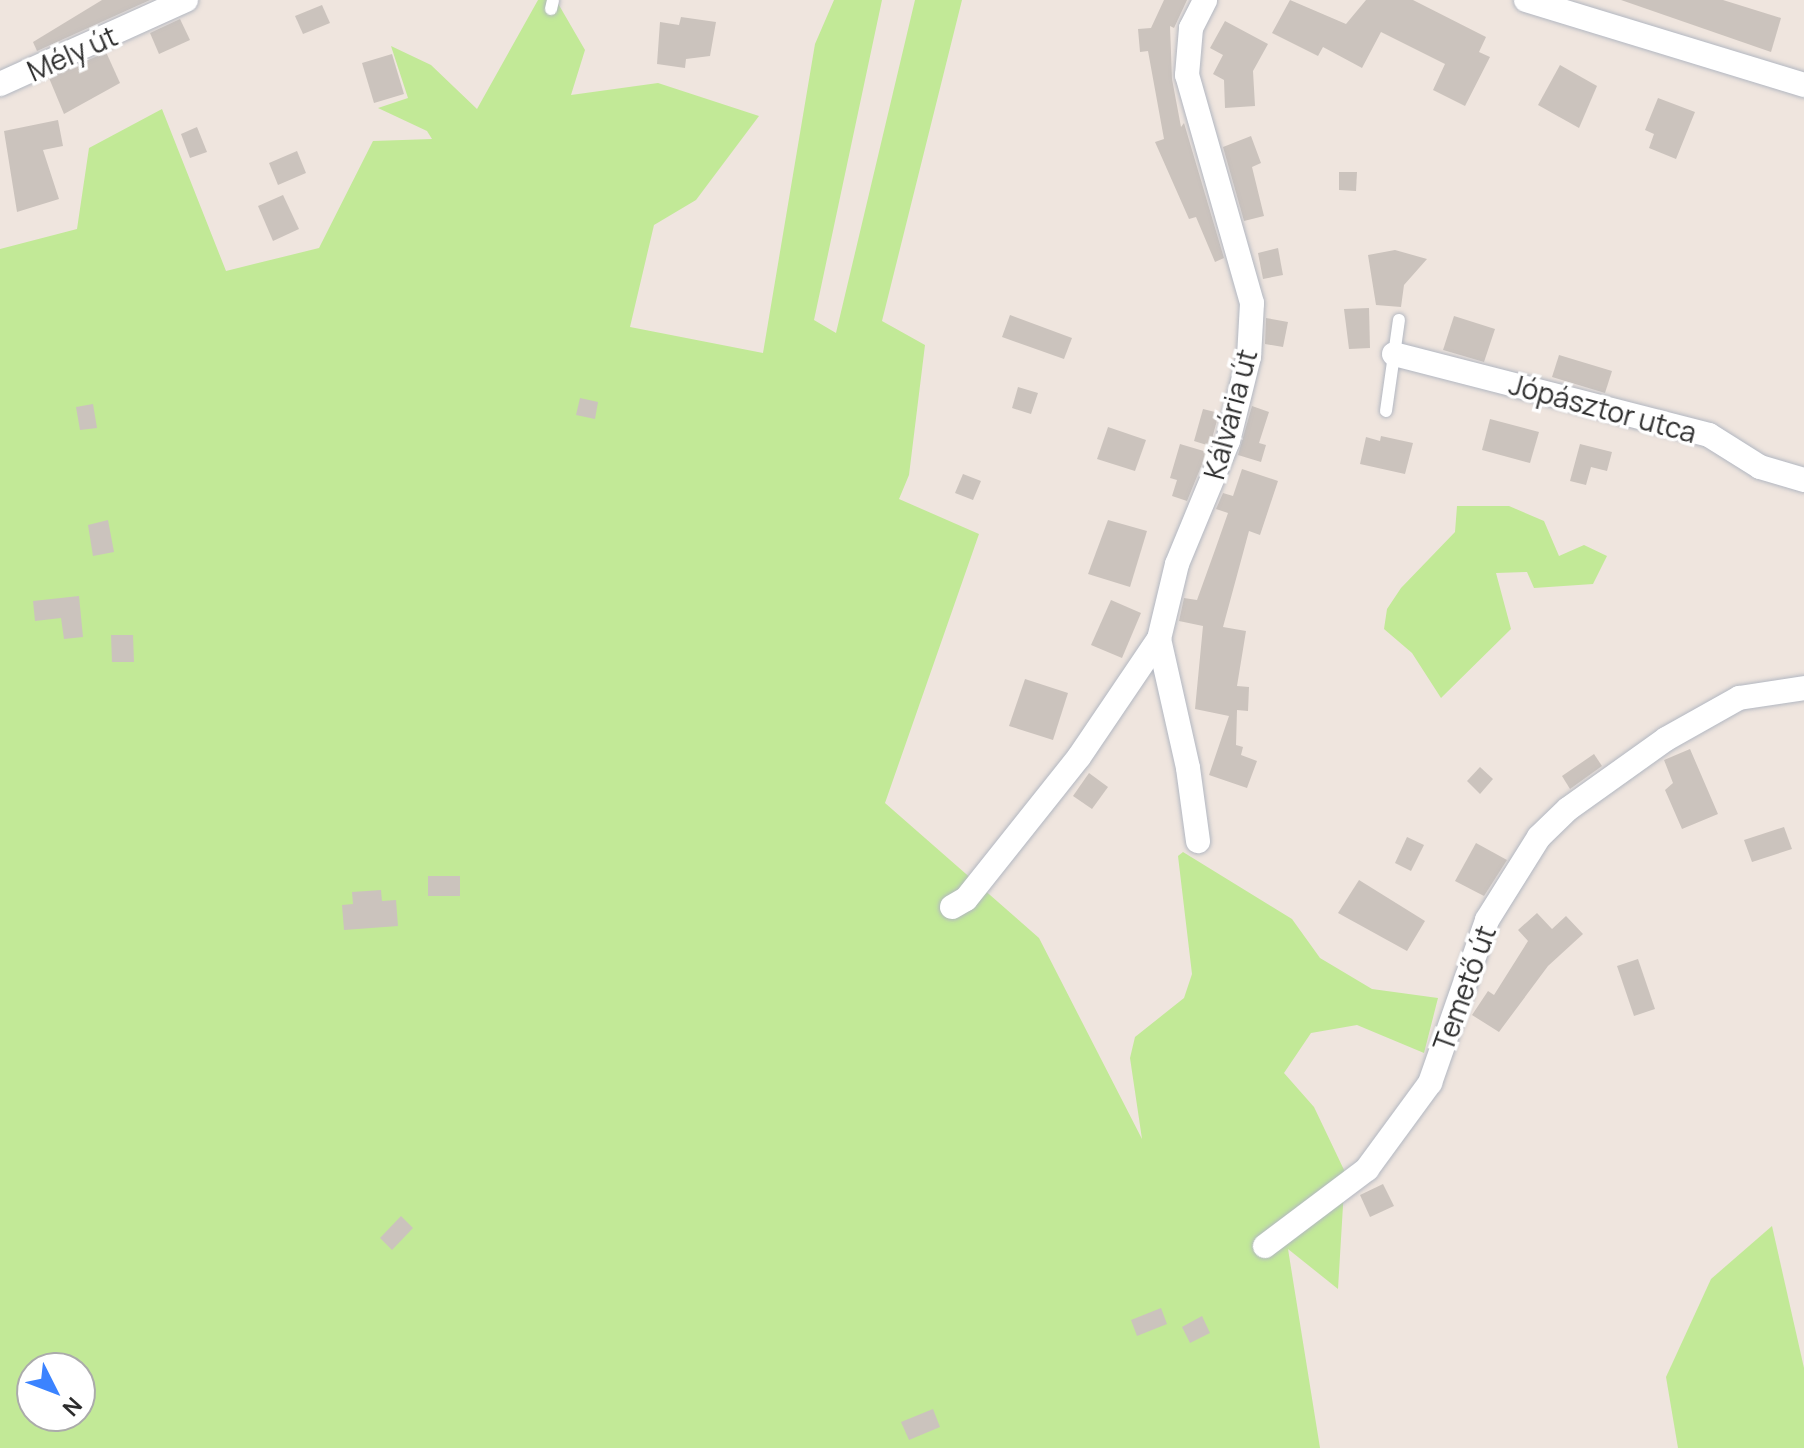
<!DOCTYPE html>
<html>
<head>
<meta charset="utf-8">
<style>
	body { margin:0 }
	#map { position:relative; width:1804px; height:1448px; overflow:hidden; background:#efe5de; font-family:Manrope,sans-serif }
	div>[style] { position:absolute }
	.green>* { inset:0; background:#c2e997 }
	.building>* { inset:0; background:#cbc3bd }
	.roads { filter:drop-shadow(0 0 2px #b2b7c1) drop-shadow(0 0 2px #b2b7c1) }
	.service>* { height:12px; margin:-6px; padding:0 6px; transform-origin:6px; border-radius:6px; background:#fff }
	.minor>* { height:24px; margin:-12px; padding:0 12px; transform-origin:12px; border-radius:12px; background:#fff }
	span { translate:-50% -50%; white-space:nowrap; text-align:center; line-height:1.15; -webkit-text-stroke:7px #fff; paint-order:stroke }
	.street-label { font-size:28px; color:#2d2d2d }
	.north { position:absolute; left:16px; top:1352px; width:80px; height:80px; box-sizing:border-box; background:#fff; border:2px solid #ababab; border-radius:50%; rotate:132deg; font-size:22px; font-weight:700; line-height:32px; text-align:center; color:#2d2d2d }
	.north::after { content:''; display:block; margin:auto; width:28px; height:36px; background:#3b83ff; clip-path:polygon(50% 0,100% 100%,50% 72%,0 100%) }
</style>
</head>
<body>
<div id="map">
	<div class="green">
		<i style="clip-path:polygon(evenodd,538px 0,556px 0,585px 50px,571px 95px,658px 83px,759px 116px,696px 200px,654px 225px,630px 327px,763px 353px,815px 44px,834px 0,882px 0,814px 320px,836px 333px,915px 0,962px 0,882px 321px,925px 345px,909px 475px,899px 499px,979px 534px,885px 803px,1039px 938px,1142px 1139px,1130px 1058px,1135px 1037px,1184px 998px,1192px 974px,1178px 856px,1183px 852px,1292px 919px,1320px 958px,1372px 989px,1438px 998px,1424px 1053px,1357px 1025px,1311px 1033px,1284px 1073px,1314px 1107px,1345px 1172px,1338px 1289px,1288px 1249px,1320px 1448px,0 1448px,0 249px,77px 229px,89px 148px,162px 109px,226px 271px,319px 248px,373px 141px,432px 139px,427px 131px,378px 108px,408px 98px,391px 46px,431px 65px,477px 109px,538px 0,32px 1368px,80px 1368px,80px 1416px,32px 1416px,32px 1368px)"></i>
		<i style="clip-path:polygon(1457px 506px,1509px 506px,1544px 521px,1559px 556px,1584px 545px,1607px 556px,1593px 584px,1534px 588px,1527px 572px,1496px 573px,1511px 629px,1441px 698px,1412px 653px,1384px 629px,1387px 609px,1401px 588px,1455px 532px)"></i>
		<i style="clip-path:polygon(1772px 1226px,1804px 1368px,1804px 1448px,1678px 1448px,1666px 1377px,1711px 1279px)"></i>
	</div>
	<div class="building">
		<i style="clip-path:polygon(102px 0,150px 0,37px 51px,33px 42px)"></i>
		<i style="clip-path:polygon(1164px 0,1187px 0,1174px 28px,1170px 26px,1172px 79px,1181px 127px,1184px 123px,1224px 258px,1215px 262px,1196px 217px,1189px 219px,1155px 142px,1164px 139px,1148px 51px,1140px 52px,1138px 29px,1151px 28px)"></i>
		<i style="clip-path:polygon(1290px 0,1346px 24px,1366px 0,1413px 0,1486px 37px,1479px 52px,1490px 57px,1465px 106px,1433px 90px,1445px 64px,1381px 32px,1362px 68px,1323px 47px,1318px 56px,1272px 33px)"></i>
		<i style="clip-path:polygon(1621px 0,1723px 0,1781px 18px,1771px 52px)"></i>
		<i style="clip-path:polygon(322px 5px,330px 23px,303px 34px,295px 16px)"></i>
		<i style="clip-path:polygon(681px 17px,716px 22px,710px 56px,686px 59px,685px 68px,657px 64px,660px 22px,679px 25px)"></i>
		<i style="clip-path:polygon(180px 19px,190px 40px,159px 54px,150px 33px)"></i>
		<i style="clip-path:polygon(1225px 21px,1268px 44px,1253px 71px,1255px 106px,1225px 108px,1224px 80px,1213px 74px,1223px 55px,1210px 48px)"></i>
		<i style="clip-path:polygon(106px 52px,120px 83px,64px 114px,49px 78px)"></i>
		<i style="clip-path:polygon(392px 54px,404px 94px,374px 103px,362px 63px)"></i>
		<i style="clip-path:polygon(1560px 65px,1597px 86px,1579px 128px,1538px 105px)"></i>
		<i style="clip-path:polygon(1658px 98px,1695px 112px,1676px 159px,1649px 148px,1654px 134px,1645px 130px)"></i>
		<i style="clip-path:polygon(58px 120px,63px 146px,43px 150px,59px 199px,17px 212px,4px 131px)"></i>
		<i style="clip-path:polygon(197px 127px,207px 152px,190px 158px,181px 134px)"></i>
		<i style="clip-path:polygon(1251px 136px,1261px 163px,1252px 167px,1264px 216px,1244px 221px,1223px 147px)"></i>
		<i style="clip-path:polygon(297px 151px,306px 173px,278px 185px,269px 163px)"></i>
		<i style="clip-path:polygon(1339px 172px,1357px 172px,1356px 191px,1339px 190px)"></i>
		<i style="clip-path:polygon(283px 195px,299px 229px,273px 241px,258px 206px)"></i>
		<i style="clip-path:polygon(1278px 248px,1283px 275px,1263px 279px,1258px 253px)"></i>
		<i style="clip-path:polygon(1395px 250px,1427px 259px,1404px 285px,1401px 307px,1376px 305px,1368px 255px)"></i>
		<i style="clip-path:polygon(1369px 308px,1370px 348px,1349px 349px,1344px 309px)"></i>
		<i style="clip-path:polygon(1010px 315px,1072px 338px,1064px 359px,1002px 337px)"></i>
		<i style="clip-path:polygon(1454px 316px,1495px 329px,1484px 362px,1443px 350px)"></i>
		<i style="clip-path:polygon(1266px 318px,1288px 322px,1283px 347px,1265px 344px)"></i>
		<i style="clip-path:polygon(1559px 355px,1612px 371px,1605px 393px,1552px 377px)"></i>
		<i style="clip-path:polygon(1018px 387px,1038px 393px,1031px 414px,1012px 408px)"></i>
		<i style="clip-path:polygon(580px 398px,598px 402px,595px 419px,576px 415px)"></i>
		<i style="clip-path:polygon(93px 404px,97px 428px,80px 430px,76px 407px)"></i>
		<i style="clip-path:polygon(1252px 406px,1269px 412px,1259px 443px,1266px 445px,1261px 462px,1238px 455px)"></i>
		<i style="clip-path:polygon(1203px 409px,1219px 413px,1210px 446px,1194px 441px)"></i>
		<i style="clip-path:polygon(1490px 419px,1539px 432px,1530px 463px,1482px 450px)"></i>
		<i style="clip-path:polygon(1108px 427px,1146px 440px,1135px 471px,1097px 459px)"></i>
		<i style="clip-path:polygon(1381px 436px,1413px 443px,1405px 474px,1360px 464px,1366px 437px,1380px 441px)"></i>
		<i style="clip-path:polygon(1180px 444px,1207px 452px,1187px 501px,1172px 496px,1177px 480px,1170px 478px)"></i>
		<i style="clip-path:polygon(1580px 444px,1612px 452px,1607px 471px,1591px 467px,1586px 485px,1570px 481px)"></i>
		<i style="clip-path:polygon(1242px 469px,1278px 481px,1260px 535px,1249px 531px,1223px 627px,1246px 631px,1237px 686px,1249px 687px,1248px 711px,1237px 710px,1236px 745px,1243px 747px,1241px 755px,1257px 761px,1247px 788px,1209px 775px,1229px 716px,1195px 709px,1203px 626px,1179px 621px,1184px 598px,1197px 600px,1215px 550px,1228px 513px,1216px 509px,1223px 493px,1233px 496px)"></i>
		<i style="clip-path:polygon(963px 474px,981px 481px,973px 500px,955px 493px)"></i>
		<i style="clip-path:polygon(108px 520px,114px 552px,93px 556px,88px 525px)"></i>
		<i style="clip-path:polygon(1108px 520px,1147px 531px,1130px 587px,1088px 574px)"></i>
		<i style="clip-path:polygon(79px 596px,83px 637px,64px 639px,61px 618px,35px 621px,33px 601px)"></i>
		<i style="clip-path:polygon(1111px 600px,1141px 613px,1122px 658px,1091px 645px)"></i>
		<i style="clip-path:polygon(111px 635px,133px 635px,134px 662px,112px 662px)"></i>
		<i style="clip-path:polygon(1025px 679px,1068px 693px,1053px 740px,1009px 726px)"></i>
		<i style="clip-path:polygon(1690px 749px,1718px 814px,1682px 829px,1665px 790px,1673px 783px,1664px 760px)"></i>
		<i style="clip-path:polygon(1594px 754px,1602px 766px,1570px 789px,1562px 776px)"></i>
		<i style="clip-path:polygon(1480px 767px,1493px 779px,1480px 794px,1467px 781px)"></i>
		<i style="clip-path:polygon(1089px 773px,1108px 787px,1092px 809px,1073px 796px)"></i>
		<i style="clip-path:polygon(1784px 827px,1792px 849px,1752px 862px,1744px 840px)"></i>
		<i style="clip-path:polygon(1407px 837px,1424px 845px,1411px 871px,1395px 863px)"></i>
		<i style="clip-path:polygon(1476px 843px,1507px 860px,1484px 896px,1455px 881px)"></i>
		<i style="clip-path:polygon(428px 876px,460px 876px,460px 896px,428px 896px)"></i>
		<i style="clip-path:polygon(1359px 880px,1425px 921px,1407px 951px,1338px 913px)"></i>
		<i style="clip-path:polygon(381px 890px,382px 901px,396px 900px,398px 926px,344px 930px,342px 905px,353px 904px,352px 892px)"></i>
		<i style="clip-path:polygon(1537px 913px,1552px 929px,1566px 916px,1583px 934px,1548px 966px,1499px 1032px,1472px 1015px,1488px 991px,1494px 995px,1528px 941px,1518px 930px)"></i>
		<i style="clip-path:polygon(1638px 959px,1655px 1009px,1634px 1016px,1617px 966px)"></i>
		<i style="clip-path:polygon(1383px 1184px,1394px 1206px,1370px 1217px,1360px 1195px)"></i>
		<i style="clip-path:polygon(401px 1216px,413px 1228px,392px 1250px,380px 1238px)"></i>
		<i style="clip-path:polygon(1161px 1308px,1167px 1324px,1137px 1336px,1131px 1320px)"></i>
		<i style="clip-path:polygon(1202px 1316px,1210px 1333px,1190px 1343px,1182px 1327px)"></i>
		<i style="clip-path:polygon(933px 1409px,940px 1427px,909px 1440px,901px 1422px)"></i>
	</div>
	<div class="roads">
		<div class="service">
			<i style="left:551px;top:9px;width:9px;rotate:-77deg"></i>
			<i style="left:1386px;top:411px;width:92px;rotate:-81.9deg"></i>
		</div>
		<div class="minor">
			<i style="left:1526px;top:0;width:291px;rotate:17deg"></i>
			<i style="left:0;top:84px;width:204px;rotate:-24.3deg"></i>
			<i style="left:1394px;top:354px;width:325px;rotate:14.4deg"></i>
			<i style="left:1709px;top:435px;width:60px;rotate:32.1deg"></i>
			<i style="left:1760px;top:467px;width:46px;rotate:16.5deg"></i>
			<i style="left:1159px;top:639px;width:132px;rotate:77.3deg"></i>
			<i style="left:1188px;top:768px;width:74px;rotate:82.2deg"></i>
			<i style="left:952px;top:907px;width:16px;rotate:-30deg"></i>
			<i style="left:966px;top:899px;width:181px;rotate:-51.5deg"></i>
			<i style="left:1079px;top:757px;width:143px;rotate:-55.9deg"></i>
			<i style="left:1159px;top:639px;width:77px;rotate:-76.5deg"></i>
			<i style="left:1177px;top:564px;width:133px;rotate:-67.5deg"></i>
			<i style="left:1228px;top:441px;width:87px;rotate:-76deg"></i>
			<i style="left:1249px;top:357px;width:54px;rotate:-86.8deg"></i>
			<i style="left:1252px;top:303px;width:237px;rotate:-105.9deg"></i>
			<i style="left:1187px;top:75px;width:47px;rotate:-85.1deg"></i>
			<i style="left:1191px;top:28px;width:31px;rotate:-63deg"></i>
			<i style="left:1265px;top:1246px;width:128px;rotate:-37deg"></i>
			<i style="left:1367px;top:1169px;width:107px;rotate:-53.8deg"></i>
			<i style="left:1430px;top:1083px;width:173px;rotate:-70.7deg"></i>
			<i style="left:1487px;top:920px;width:98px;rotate:-57.9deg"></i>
			<i style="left:1539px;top:837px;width:40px;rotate:-44deg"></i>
			<i style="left:1568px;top:809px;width:120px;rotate:-35.5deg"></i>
			<i style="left:1666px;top:739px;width:84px;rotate:-29.3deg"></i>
			<i style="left:1739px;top:698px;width:66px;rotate:-8.7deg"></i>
		</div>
	</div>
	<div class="street-label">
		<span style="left:72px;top:53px;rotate:-24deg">Mély út</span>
		<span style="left:1603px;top:408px;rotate:15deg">Jópásztor utca</span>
		<span style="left:1230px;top:414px;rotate:-75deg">Kálvária út</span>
		<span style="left:1464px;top:988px;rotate:-70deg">Temető út</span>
	</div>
	<div class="north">N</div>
</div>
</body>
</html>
